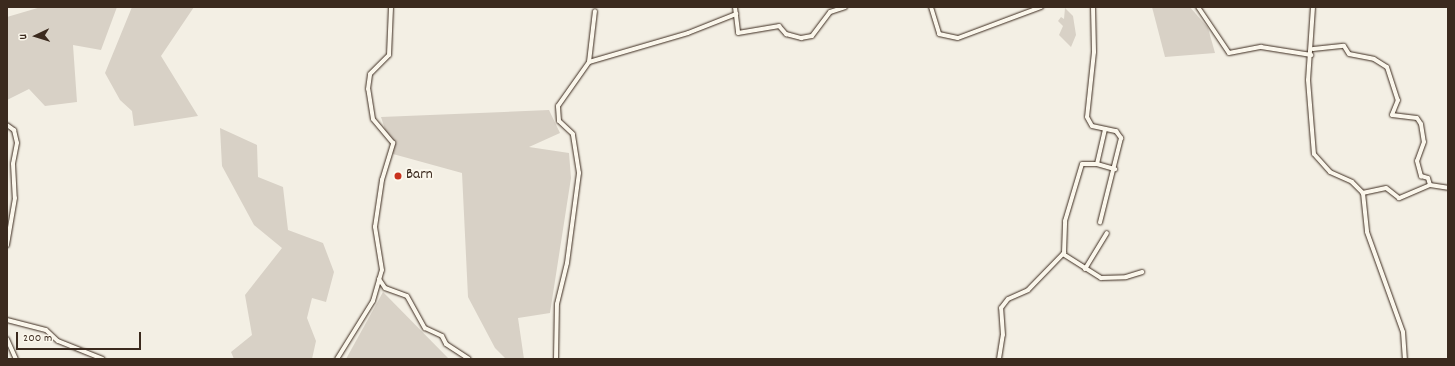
<!DOCTYPE html>
<html>
<head>
<meta charset="utf-8">
<style>
	body { margin:0 }
	#map { position:relative; width:1455px; height:366px; overflow:hidden; background:#f3efe4; font-family:Dekko,sans-serif }
	div>[style] { position:absolute }
	.green>* { inset:0; background:#d8d1c6 }
	.roads { filter:drop-shadow(0 0 1px #3b2a1e) drop-shadow(0 0 1px #3b2a1e) }
	.street>* { height:4px; margin:-2px; padding:0 2px; transform-origin:2px; border-radius:2px; background:#fbf7ec }
	.dots>* { width:11px; height:11px; translate:-50% -50%; box-sizing:border-box; border:2px solid #fbf7ec; border-radius:50% }
	span { translate:-50% -50%; white-space:nowrap; text-align:center; line-height:1.15; -webkit-text-stroke:4px #fbf7ec; paint-order:stroke }
	.poi-label { font-size:15px; color:#3b2a1e }
	.left { translate:0 -50%; text-align:left }
	.frame { position:absolute; inset:0; border:8px solid #3b2a1e; pointer-events:none }
	.north { position:absolute; left:16px; top:16px; width:40px; height:40px; -webkit-text-stroke:3px #fbf7ec; paint-order:stroke; rotate:266deg; font-size:11px; font-weight:700; line-height:16px; text-align:center; color:#3b2a1e }
	.north::after { content:''; display:block; margin:auto; width:14px; height:18px; background:#3b2a1e; clip-path:polygon(50% 0,100% 100%,50% 72%,0 100%) }
	.scale { position:absolute; left:16px; top:332px; width:125px; height:18px; box-sizing:border-box; border:2px solid #3b2a1e; border-top:0; padding-left:5px; font-size:12px; line-height:14px; white-space:nowrap; color:#3b2a1e; -webkit-text-stroke:3px #fbf7ec; paint-order:stroke }
</style>
</head>
<body>
<div id="map">
	<div class="green">
		<i style="clip-path:polygon(41px 7px,117px 7px,101px 50px,73px 45px,77px 102px,45px 106px,29px 89px,7px 100px,7px 17px)"></i>
		<i style="clip-path:polygon(132px 7px,194px 7px,161px 56px,198px 116px,134px 126px,132px 111px,120px 100px,105px 73px)"></i>
		<i style="clip-path:polygon(1152px 7px,1190px 7px,1208px 28px,1215px 53px,1165px 57px)"></i>
		<i style="clip-path:polygon(1065px 8px,1073px 16px,1076px 35px,1071px 47px,1059px 35px,1063px 26px,1058px 21px,1061px 17px,1064px 19px)"></i>
		<i style="clip-path:polygon(549px 110px,560px 133px,529px 147px,569px 153px,571px 178px,550px 313px,518px 318px,524px 359px,506px 359px,495px 348px,468px 297px,462px 173px,393px 154px,381px 117px)"></i>
		<i style="clip-path:polygon(220px 128px,257px 145px,258px 177px,283px 187px,288px 230px,323px 243px,334px 272px,326px 302px,312px 298px,307px 318px,316px 341px,312px 359px,234px 359px,231px 352px,252px 335px,245px 295px,282px 248px,254px 225px,222px 166px)"></i>
		<i style="clip-path:polygon(383px 292px,449px 359px,346px 359px)"></i>
	</div>
	<div class="roads">
		<div class="street">
			<i style="left:735px;top:7px;width:26px;rotate:83deg"></i>
			<i style="left:738px;top:33px;width:42px;rotate:-9.7deg"></i>
			<i style="left:779px;top:26px;width:11px;rotate:49deg"></i>
			<i style="left:786px;top:34px;width:16px;rotate:15deg"></i>
			<i style="left:801px;top:38px;width:11px;rotate:-10deg"></i>
			<i style="left:812px;top:36px;width:30px;rotate:-53deg"></i>
			<i style="left:830px;top:12px;width:16px;rotate:-18deg"></i>
			<i style="left:931px;top:7px;width:28px;rotate:73deg"></i>
			<i style="left:939px;top:34px;width:19px;rotate:12deg"></i>
			<i style="left:958px;top:38px;width:89px;rotate:-20.5deg"></i>
			<i style="left:1093px;top:7px;width:45px;rotate:88.7deg"></i>
			<i style="left:1094px;top:52px;width:65px;rotate:96.1deg"></i>
			<i style="left:1087px;top:117px;width:10px;rotate:61deg"></i>
			<i style="left:1092px;top:126px;width:25px;rotate:12deg"></i>
			<i style="left:1116px;top:131px;width:9px;rotate:54deg"></i>
			<i style="left:1121px;top:138px;width:87px;rotate:104deg"></i>
			<i style="left:1198px;top:7px;width:55px;rotate:56deg"></i>
			<i style="left:1229px;top:53px;width:33px;rotate:-11deg"></i>
			<i style="left:1261px;top:47px;width:51px;rotate:9.1deg"></i>
			<i style="left:1313px;top:7px;width:73px;rotate:93.9deg"></i>
			<i style="left:1308px;top:80px;width:74px;rotate:85.4deg"></i>
			<i style="left:1314px;top:154px;width:24px;rotate:48deg"></i>
			<i style="left:1330px;top:172px;width:24px;rotate:24deg"></i>
			<i style="left:1352px;top:182px;width:16px;rotate:45deg"></i>
			<i style="left:1363px;top:193px;width:39px;rotate:84deg"></i>
			<i style="left:1367px;top:232px;width:106px;rotate:70.2deg"></i>
			<i style="left:1403px;top:332px;width:27px;rotate:86deg"></i>
			<i style="left:1313px;top:49px;width:31px;rotate:-6deg"></i>
			<i style="left:1344px;top:46px;width:9px;rotate:58deg"></i>
			<i style="left:1349px;top:54px;width:25px;rotate:11deg"></i>
			<i style="left:1374px;top:59px;width:15px;rotate:32deg"></i>
			<i style="left:1387px;top:67px;width:35px;rotate:72deg"></i>
			<i style="left:1398px;top:100px;width:16px;rotate:112deg"></i>
			<i style="left:1392px;top:115px;width:25px;rotate:7deg"></i>
			<i style="left:1417px;top:118px;width:7px;rotate:56deg"></i>
			<i style="left:1421px;top:124px;width:18px;rotate:81deg"></i>
			<i style="left:1424px;top:142px;width:20px;rotate:110deg"></i>
			<i style="left:1417px;top:161px;width:16px;rotate:75deg"></i>
			<i style="left:1421px;top:176px;width:7px;rotate:16deg"></i>
			<i style="left:1428px;top:178px;width:7px;rotate:74deg"></i>
			<i style="left:1430px;top:185px;width:34px;rotate:157deg"></i>
			<i style="left:1399px;top:198px;width:16px;rotate:-142deg"></i>
			<i style="left:1386px;top:188px;width:24px;rotate:168deg"></i>
			<i style="left:589px;top:62px;width:103px;rotate:-16.3deg"></i>
			<i style="left:688px;top:33px;width:52px;rotate:-21.6deg"></i>
			<i style="left:7px;top:125px;width:9px;rotate:36deg"></i>
			<i style="left:14px;top:130px;width:13px;rotate:77deg"></i>
			<i style="left:17px;top:143px;width:21px;rotate:101deg"></i>
			<i style="left:13px;top:164px;width:34px;rotate:87deg"></i>
			<i style="left:15px;top:198px;width:48px;rotate:99.7deg"></i>
			<i style="left:1097px;top:164px;width:19px;rotate:16deg"></i>
			<i style="left:1430px;top:185px;width:18px;rotate:9deg"></i>
			<i style="left:1063px;top:254px;width:45px;rotate:32.3deg"></i>
			<i style="left:1101px;top:278px;width:25px;rotate:-2deg"></i>
			<i style="left:1126px;top:277px;width:17px;rotate:-17deg"></i>
			<i style="left:1085px;top:269px;width:42px;rotate:-58.6deg"></i>
			<i style="left:379px;top:279px;width:11px;rotate:56deg"></i>
			<i style="left:385px;top:288px;width:23px;rotate:20deg"></i>
			<i style="left:407px;top:296px;width:37px;rotate:61deg"></i>
			<i style="left:425px;top:328px;width:19px;rotate:25deg"></i>
			<i style="left:442px;top:336px;width:9px;rotate:63deg"></i>
			<i style="left:446px;top:344px;width:27px;rotate:33deg"></i>
			<i style="left:7px;top:320px;width:40px;rotate:14.4deg"></i>
			<i style="left:46px;top:330px;width:16px;rotate:43deg"></i>
			<i style="left:58px;top:341px;width:48px;rotate:21.8deg"></i>
			<i style="left:7px;top:339px;width:22px;rotate:66deg"></i>
			<i style="left:337px;top:359px;width:68px;rotate:-58.2deg"></i>
			<i style="left:373px;top:301px;width:32px;rotate:-74deg"></i>
			<i style="left:382px;top:270px;width:44px;rotate:-99.2deg"></i>
			<i style="left:375px;top:227px;width:48px;rotate:-81.5deg"></i>
			<i style="left:382px;top:180px;width:39px;rotate:-73deg"></i>
			<i style="left:393px;top:143px;width:31px;rotate:-130deg"></i>
			<i style="left:373px;top:119px;width:30px;rotate:-99deg"></i>
			<i style="left:368px;top:89px;width:15px;rotate:-82deg"></i>
			<i style="left:370px;top:74px;width:27px;rotate:-45deg"></i>
			<i style="left:389px;top:55px;width:48px;rotate:-87.6deg"></i>
			<i style="left:556px;top:359px;width:55px;rotate:-89deg"></i>
			<i style="left:557px;top:304px;width:42px;rotate:-76.3deg"></i>
			<i style="left:567px;top:263px;width:91px;rotate:-82.4deg"></i>
			<i style="left:579px;top:173px;width:39px;rotate:-99deg"></i>
			<i style="left:573px;top:134px;width:19px;rotate:-137deg"></i>
			<i style="left:559px;top:121px;width:15px;rotate:-94deg"></i>
			<i style="left:558px;top:106px;width:54px;rotate:-54.8deg"></i>
			<i style="left:589px;top:62px;width:51px;rotate:-83.3deg"></i>
			<i style="left:999px;top:359px;width:24px;rotate:-81deg"></i>
			<i style="left:1003px;top:335px;width:27px;rotate:-94deg"></i>
			<i style="left:1001px;top:308px;width:11px;rotate:-52deg"></i>
			<i style="left:1008px;top:299px;width:22px;rotate:-24deg"></i>
			<i style="left:1028px;top:290px;width:52px;rotate:-45.8deg"></i>
			<i style="left:1064px;top:253px;width:32px;rotate:-88deg"></i>
			<i style="left:1065px;top:221px;width:59px;rotate:-73.4deg"></i>
			<i style="left:1082px;top:164px;width:15px"></i>
			<i style="left:1097px;top:164px;width:36px;rotate:-77deg"></i>
		</div>
	</div>
	<div class="dots">
		<i style="left:398px;top:176px;background:#c8321e"></i>
	</div>
	<div class="poi-label">
		<span class="left" style="left:406px;top:176px">Barn</span>
	</div>
	<div class="frame"></div>
	<div class="north">U</div>
	<div class="scale">200 m</div>
</div>
</body>
</html>
